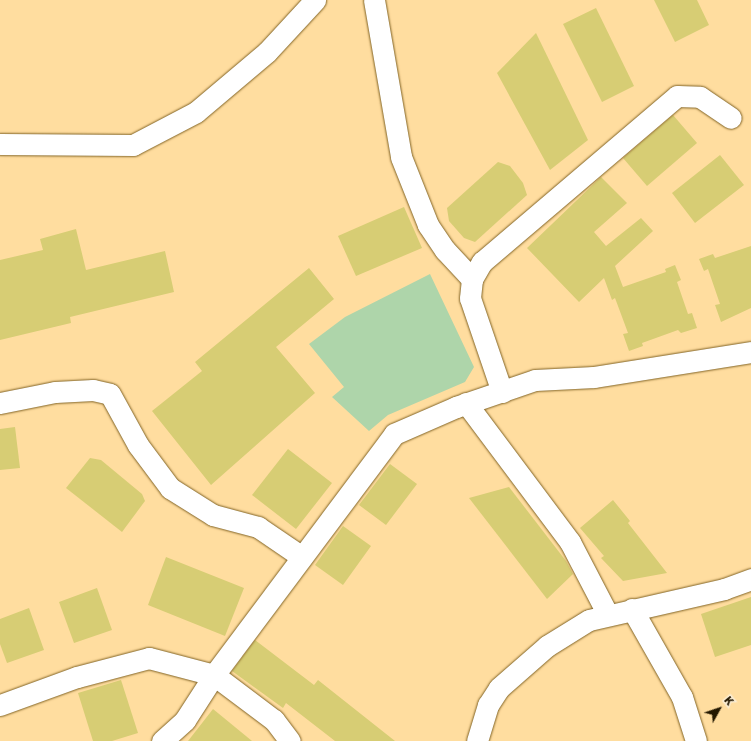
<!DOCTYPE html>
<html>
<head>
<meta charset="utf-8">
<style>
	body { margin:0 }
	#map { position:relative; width:751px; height:741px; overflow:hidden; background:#ffdd9f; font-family:"Work Sans",sans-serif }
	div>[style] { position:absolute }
	.green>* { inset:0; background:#aed5aa }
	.building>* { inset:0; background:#d7cd74 }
	.roads { filter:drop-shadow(0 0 1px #826426) drop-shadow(0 0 1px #826426) }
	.minor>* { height:21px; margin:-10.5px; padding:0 10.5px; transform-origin:10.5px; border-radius:10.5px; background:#fff }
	span { translate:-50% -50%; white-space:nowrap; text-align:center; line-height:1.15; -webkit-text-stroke:3px #fbeed5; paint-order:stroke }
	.north { position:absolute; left:699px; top:689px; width:40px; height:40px; -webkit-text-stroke:3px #fbeed5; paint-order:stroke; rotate:50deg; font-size:11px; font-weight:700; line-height:16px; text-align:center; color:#241800 }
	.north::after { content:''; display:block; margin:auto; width:14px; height:18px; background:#241800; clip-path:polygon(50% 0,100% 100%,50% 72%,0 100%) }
</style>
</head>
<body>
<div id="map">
	<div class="green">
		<i style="clip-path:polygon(430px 274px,474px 367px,465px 382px,388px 415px,369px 431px,332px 397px,344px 387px,309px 344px,345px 317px)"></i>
	</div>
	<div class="building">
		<i style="clip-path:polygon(654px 0,697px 0,709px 25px,675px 42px)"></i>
		<i style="clip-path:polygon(596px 8px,634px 86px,602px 102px,563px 24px)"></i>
		<i style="clip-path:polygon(536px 33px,588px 140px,550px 170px,497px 73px)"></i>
		<i style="clip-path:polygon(673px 115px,697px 143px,647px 186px,623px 158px)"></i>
		<i style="clip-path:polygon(720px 155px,744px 185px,695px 223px,672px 193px)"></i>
		<i style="clip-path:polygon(498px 162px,510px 166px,523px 183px,527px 195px,475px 242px,464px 238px,449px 221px,447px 208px)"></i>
		<i style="clip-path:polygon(601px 177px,627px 203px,594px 232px,606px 246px,641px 218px,653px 231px,615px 266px,623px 287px,666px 272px,665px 269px,675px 265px,681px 280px,677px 282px,688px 314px,692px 313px,697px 328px,681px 333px,678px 330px,642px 343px,643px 346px,629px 351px,623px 334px,628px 333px,615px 298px,612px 300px,604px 278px,579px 302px,527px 248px)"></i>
		<i style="clip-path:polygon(404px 207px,422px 248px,356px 276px,338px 236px)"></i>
		<i style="clip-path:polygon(76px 229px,86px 270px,165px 251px,174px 292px,70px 317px,71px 323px,0 340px,0 260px,43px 250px,40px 239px)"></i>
		<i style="clip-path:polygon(751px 246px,751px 308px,721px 322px,715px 305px,720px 304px,708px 269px,704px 271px,699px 259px,713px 254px,715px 258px)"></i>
		<i style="clip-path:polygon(309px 268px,334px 299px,276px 347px,315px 393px,211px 485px,152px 411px,202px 371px,195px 362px)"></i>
		<i style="clip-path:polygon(15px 427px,20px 468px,0 470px,0 429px)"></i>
		<i style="clip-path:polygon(288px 449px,332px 483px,296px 529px,252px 495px)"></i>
		<i style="clip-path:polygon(90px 458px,101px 460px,142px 494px,145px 501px,122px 532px,66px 488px)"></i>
		<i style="clip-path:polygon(390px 464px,417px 484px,386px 525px,359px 505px)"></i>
		<i style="clip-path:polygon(509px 487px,566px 561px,573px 574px,547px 599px,469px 498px)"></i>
		<i style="clip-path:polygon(613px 500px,630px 521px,628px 523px,667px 573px,623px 581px,601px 558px,604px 556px,580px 528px)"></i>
		<i style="clip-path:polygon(343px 526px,371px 546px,343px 585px,315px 565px)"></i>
		<i style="clip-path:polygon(166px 557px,244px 588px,225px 636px,148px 605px)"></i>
		<i style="clip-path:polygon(97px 588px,112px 630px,74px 643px,59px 602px)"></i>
		<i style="clip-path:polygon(751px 597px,751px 645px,715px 657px,701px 614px)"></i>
		<i style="clip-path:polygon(29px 608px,44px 650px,7px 663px,0 644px,0 619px)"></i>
		<i style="clip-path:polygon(255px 640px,314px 685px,318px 680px,395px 741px,335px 741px,286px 703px,283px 708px,232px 671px)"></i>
		<i style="clip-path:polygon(121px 680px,138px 733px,112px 741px,93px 741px,78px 693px)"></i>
		<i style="clip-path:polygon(213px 709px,252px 741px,188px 741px)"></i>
	</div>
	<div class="roads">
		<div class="minor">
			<i style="left:374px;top:0;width:159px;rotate:80.2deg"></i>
			<i style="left:401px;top:157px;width:73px;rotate:68.3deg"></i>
			<i style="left:428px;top:225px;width:30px;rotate:56deg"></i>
			<i style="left:445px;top:250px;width:40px;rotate:47deg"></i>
			<i style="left:0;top:144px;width:133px;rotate:0.4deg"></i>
			<i style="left:133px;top:145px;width:71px;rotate:-27.6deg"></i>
			<i style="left:196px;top:112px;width:93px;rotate:-40.2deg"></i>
			<i style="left:267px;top:52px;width:71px;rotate:-47.3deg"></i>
			<i style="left:502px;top:392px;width:99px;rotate:-108.8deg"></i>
			<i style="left:470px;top:298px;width:19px;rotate:-84deg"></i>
			<i style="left:472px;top:279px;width:20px;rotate:-60deg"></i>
			<i style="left:482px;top:262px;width:256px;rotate:-40.4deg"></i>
			<i style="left:677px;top:96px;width:23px;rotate:2deg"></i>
			<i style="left:700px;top:97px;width:37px;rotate:34deg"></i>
			<i style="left:0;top:403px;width:56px;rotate:-11.3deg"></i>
			<i style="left:55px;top:392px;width:38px;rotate:-3deg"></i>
			<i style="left:93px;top:390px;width:17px;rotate:13deg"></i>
			<i style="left:110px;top:394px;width:58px;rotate:61.2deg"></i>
			<i style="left:138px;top:445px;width:54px;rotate:53.3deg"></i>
			<i style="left:170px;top:488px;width:51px;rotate:32.1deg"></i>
			<i style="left:213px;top:515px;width:47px;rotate:14.9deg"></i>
			<i style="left:258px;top:527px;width:53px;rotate:34.3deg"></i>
			<i style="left:466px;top:403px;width:174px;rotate:53.2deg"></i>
			<i style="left:570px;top:542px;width:82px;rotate:62.5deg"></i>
			<i style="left:632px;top:609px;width:101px;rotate:60.4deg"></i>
			<i style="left:682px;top:697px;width:46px;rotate:72.3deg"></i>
			<i style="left:0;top:705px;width:82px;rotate:-20deg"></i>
			<i style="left:77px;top:677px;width:74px;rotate:-14.8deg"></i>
			<i style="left:149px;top:658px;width:67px;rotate:14.7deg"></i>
			<i style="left:214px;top:675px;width:75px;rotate:36.9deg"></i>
			<i style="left:274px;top:720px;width:26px;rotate:53deg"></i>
			<i style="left:162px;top:741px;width:31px;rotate:-42deg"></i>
			<i style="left:185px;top:720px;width:54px;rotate:-57.2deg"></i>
			<i style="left:214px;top:675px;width:301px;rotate:-53.2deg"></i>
			<i style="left:394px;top:434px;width:68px;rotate:-23.5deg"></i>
			<i style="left:456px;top:407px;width:83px;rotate:-18.9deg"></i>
			<i style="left:535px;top:380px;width:59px;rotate:-2.9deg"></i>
			<i style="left:594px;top:377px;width:159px;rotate:-9deg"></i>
			<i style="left:477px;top:741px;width:38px;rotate:-73deg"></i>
			<i style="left:488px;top:705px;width:20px;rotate:-57deg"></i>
			<i style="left:499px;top:688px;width:64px;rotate:-41.2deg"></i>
			<i style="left:547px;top:646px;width:49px;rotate:-31.8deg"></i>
			<i style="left:589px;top:620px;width:139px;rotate:-12.9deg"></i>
			<i style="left:724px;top:589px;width:29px;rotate:-20deg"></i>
		</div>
	</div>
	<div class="north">K</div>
</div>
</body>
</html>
